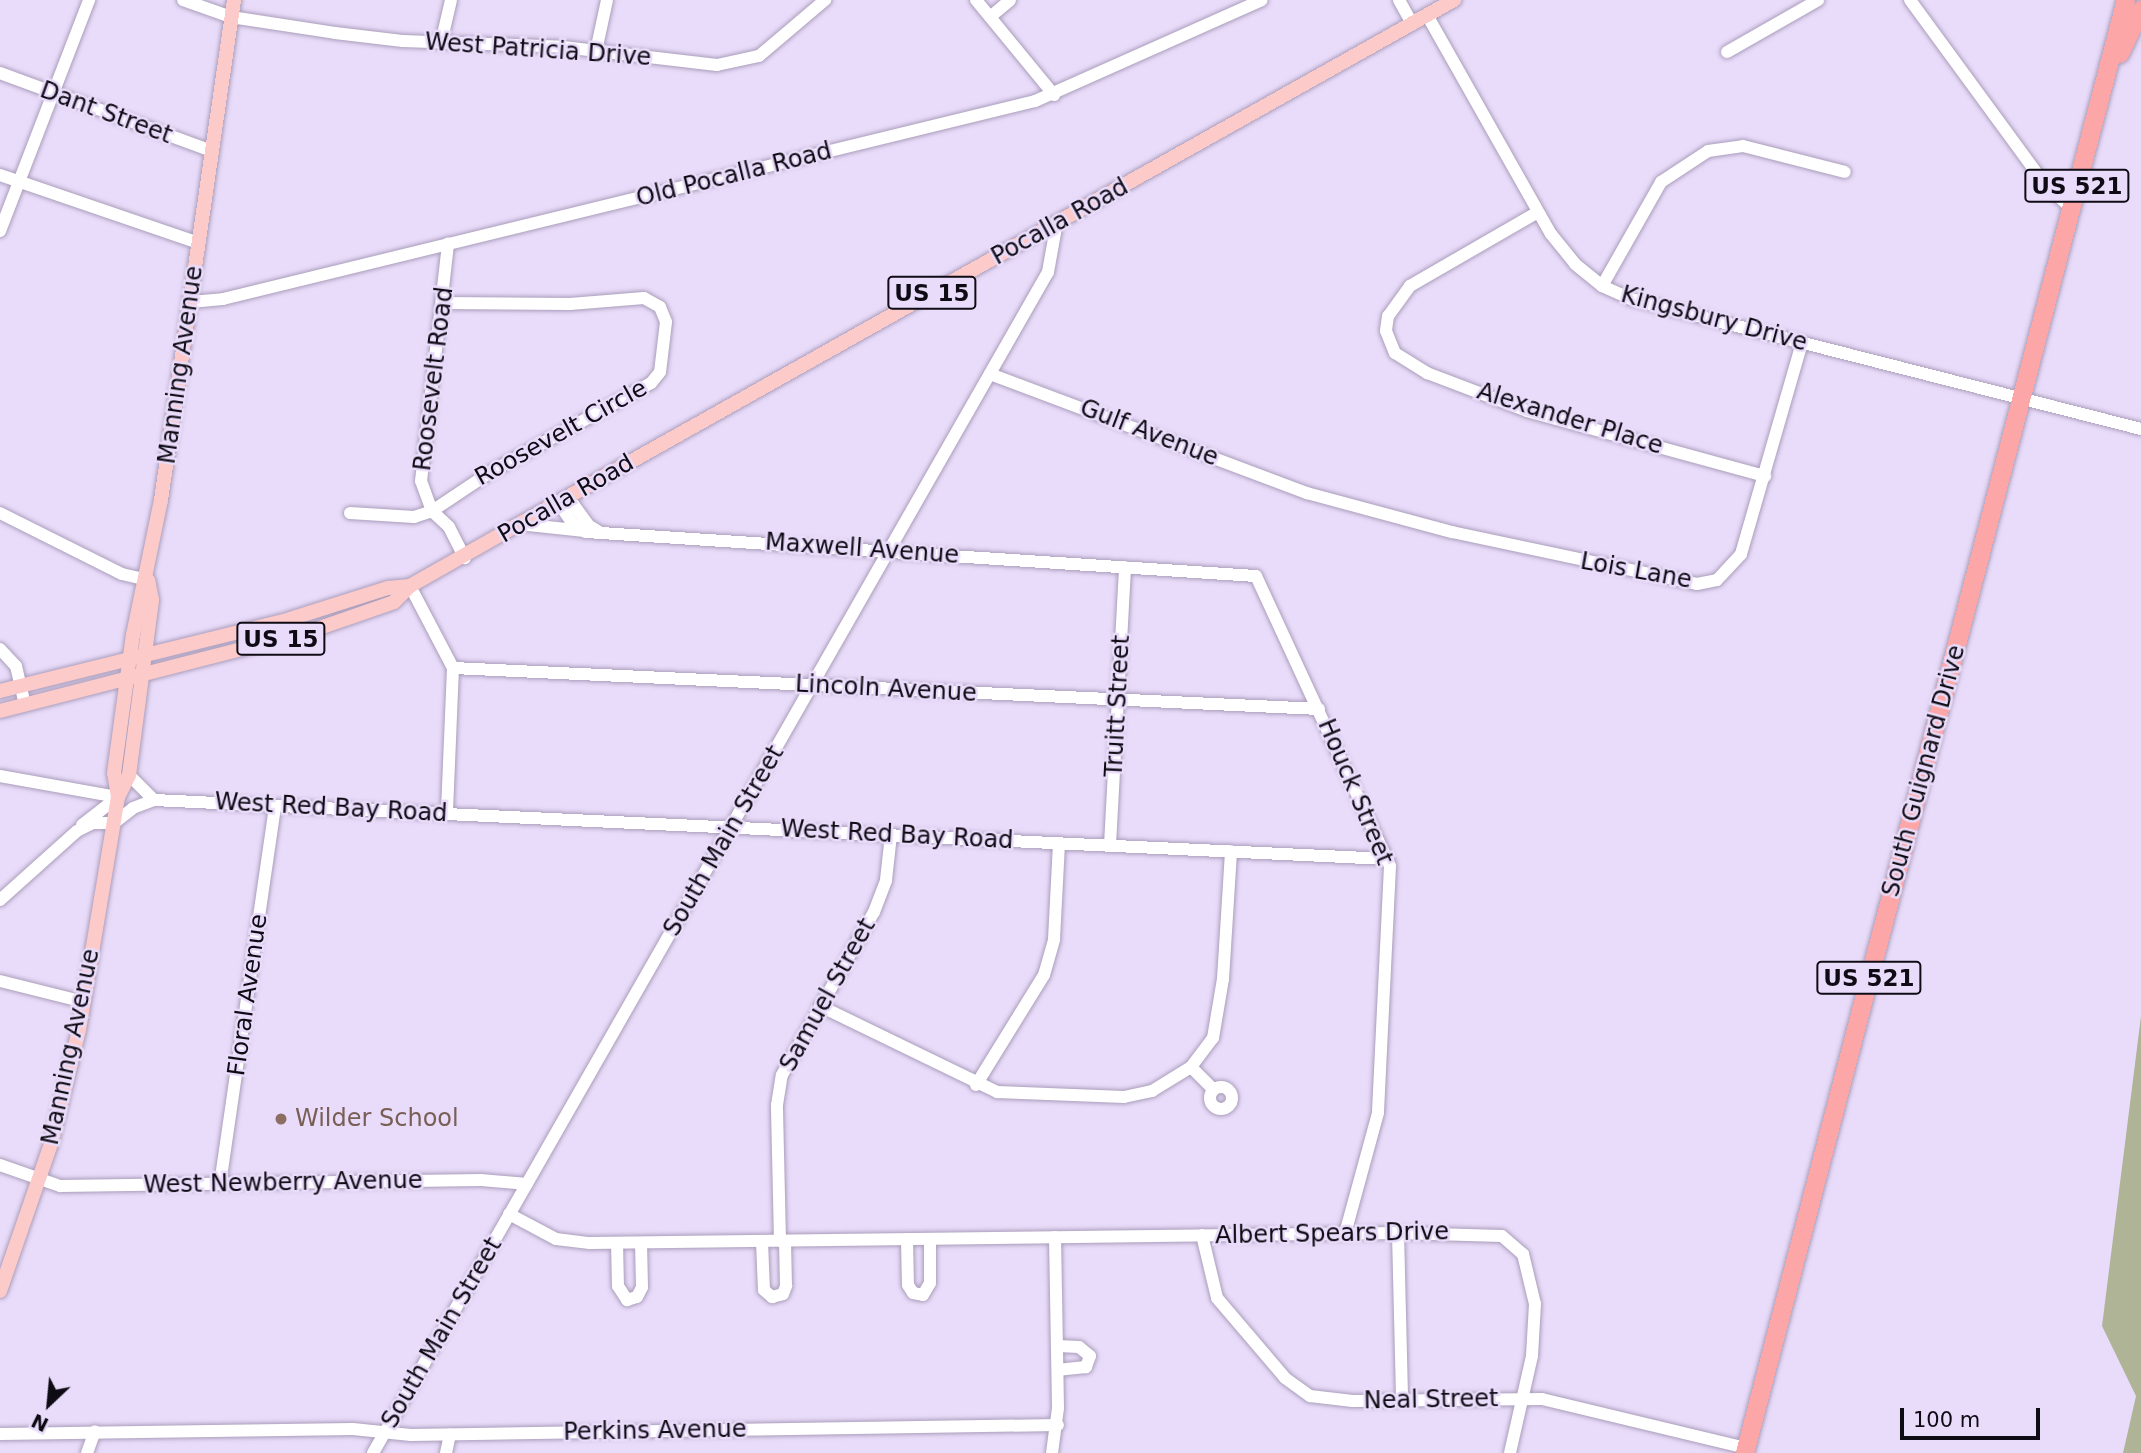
<!DOCTYPE html>
<html>
<head>
<meta charset="utf-8">
<style>
	body { margin:0 }
	#map { position:relative; width:2141px; height:1453px; overflow:hidden; background:#e9dcfa; font-family:"DejaVu Sans",sans-serif }
	div>[style] { position:absolute }
	.green>* { inset:0; background:#afb497 }
	.roads { filter:drop-shadow(0 0 2px #aa9ebb) drop-shadow(0 0 2px #aa9ebb) }
	.minor>* { height:12px; margin:-6px; padding:0 6px; transform-origin:6px; border-radius:6px; background:#fff }
	.minor>.ring { margin:-6px; padding:0; box-sizing:content-box; background:none; border:12px solid #fff; border-radius:50% }
	.major>* { height:14px; margin:-7px; padding:0 7px; transform-origin:7px; border-radius:7px; background:#fdcaca }
	.highway>* { height:18px; margin:-9px; padding:0 9px; transform-origin:9px; border-radius:9px; background:#fca6a7 }
	.dots>* { width:19px; height:19px; translate:-50% -50%; box-sizing:border-box; border:4px solid #e9dcfa; border-radius:50% }
	span { translate:-50% -50%; white-space:nowrap; text-align:center; line-height:1.15; -webkit-text-stroke:5px #e9dcfa; paint-order:stroke }
	.shield-label span { padding:2px 5px; background:#e9dcfa; border:2px solid; border-radius:5px; -webkit-text-stroke-width:0 }
	.shield-label { font-size:23px; color:#0f0b15; font-weight:700 }
	.street-label { font-size:24px; color:#0f0b15 }
	.education-label { font-size:24px; color:#785e54 }
	.left { translate:0 -50%; text-align:left }
	.north { position:absolute; left:14px; top:1369px; width:70px; height:70px; -webkit-text-stroke:5px #e9dcfa; paint-order:stroke; rotate:206deg; font-size:19px; font-weight:700; line-height:28px; text-align:center; color:#0f0b15 }
	.north::after { content:''; display:block; margin:auto; width:24px; height:32px; background:#0f0b15; clip-path:polygon(50% 0,100% 100%,50% 72%,0 100%) }
	.scale { position:absolute; left:1900px; top:1408px; width:140px; height:32px; box-sizing:border-box; border:4px solid #0f0b15; border-top:0; padding-left:9px; font-size:21px; line-height:24px; white-space:nowrap; color:#0f0b15; -webkit-text-stroke:5px #e9dcfa; paint-order:stroke }
</style>
</head>
<body>
<div id="map">
	<div class="green">
		<i style="clip-path:polygon(2141px 1016px,2141px 1453px,2123px 1453px,2136px 1396px,2102px 1326px)"></i>
	</div>
	<div class="roads">
		<div class="minor">
			<i style="left:183px;top:0;width:51px;rotate:19.5deg"></i>
			<i style="left:231px;top:17px;width:105px;rotate:8.7deg"></i>
			<i style="left:335px;top:33px;width:68px;rotate:6.7deg"></i>
			<i style="left:403px;top:41px;width:160px;rotate:2.1deg"></i>
			<i style="left:563px;top:47px;width:155px;rotate:6.7deg"></i>
			<i style="left:717px;top:65px;width:43px;rotate:-12.1deg"></i>
			<i style="left:759px;top:56px;width:87px;rotate:-40.3deg"></i>
			<i style="left:976px;top:0;width:123px;rotate:50.6deg"></i>
			<i style="left:1399px;top:0;width:26px;rotate:61deg"></i>
			<i style="left:1910px;top:0;width:225px;rotate:53.8deg"></i>
			<i style="left:2043px;top:182px;width:38px;rotate:43deg"></i>
			<i style="left:1427px;top:15px;width:252px;rotate:60.5deg"></i>
			<i style="left:1551px;top:234px;width:38px;rotate:51deg"></i>
			<i style="left:1575px;top:264px;width:35px;rotate:39deg"></i>
			<i style="left:1602px;top:286px;width:32px;rotate:24deg"></i>
			<i style="left:1631px;top:299px;width:526px;rotate:14.3deg"></i>
			<i style="left:990px;top:17px;width:26px;rotate:-40deg"></i>
			<i style="left:441px;top:43px;width:44px;rotate:-76.9deg"></i>
			<i style="left:596px;top:51px;width:52px;rotate:-77.8deg"></i>
			<i style="left:1727px;top:52px;width:105px;rotate:-29.7deg"></i>
			<i style="left:0;top:73px;width:226px;rotate:20.2deg"></i>
			<i style="left:0;top:175px;width:210px;rotate:18.9deg"></i>
			<i style="left:1538px;top:212px;width:148px;rotate:150deg"></i>
			<i style="left:1410px;top:286px;width:37px;rotate:126deg"></i>
			<i style="left:1388px;top:316px;width:15px;rotate:98deg"></i>
			<i style="left:1386px;top:331px;width:24px;rotate:68deg"></i>
			<i style="left:1395px;top:353px;width:38px;rotate:32deg"></i>
			<i style="left:1427px;top:373px;width:107px;rotate:20.8deg"></i>
			<i style="left:1527px;top:411px;width:247px;rotate:15.3deg"></i>
			<i style="left:0;top:231px;width:248px;rotate:-68.9deg"></i>
			<i style="left:1602px;top:286px;width:120px;rotate:-60.4deg"></i>
			<i style="left:1661px;top:182px;width:56px;rotate:-33.4deg"></i>
			<i style="left:1708px;top:151px;width:35px;rotate:-8deg"></i>
			<i style="left:1743px;top:146px;width:105px;rotate:14.3deg"></i>
			<i style="left:190px;top:302px;width:33px;rotate:-5deg"></i>
			<i style="left:223px;top:299px;width:836px;rotate:-13.7deg"></i>
			<i style="left:1035px;top:101px;width:248px;rotate:-24deg"></i>
			<i style="left:444px;top:303px;width:126px;rotate:0.5deg"></i>
			<i style="left:570px;top:304px;width:74px;rotate:-4.6deg"></i>
			<i style="left:644px;top:298px;width:18px;rotate:29deg"></i>
			<i style="left:660px;top:307px;width:16px;rotate:68deg"></i>
			<i style="left:666px;top:322px;width:50px;rotate:96.8deg"></i>
			<i style="left:660px;top:372px;width:14px;rotate:129deg"></i>
			<i style="left:651px;top:383px;width:182px;rotate:151deg"></i>
			<i style="left:492px;top:471px;width:72px;rotate:146.3deg"></i>
			<i style="left:432px;top:511px;width:32px;rotate:-110deg"></i>
			<i style="left:421px;top:481px;width:239px;rotate:-83.5deg"></i>
			<i style="left:990px;top:374px;width:339px;rotate:20.6deg"></i>
			<i style="left:1307px;top:493px;width:150px;rotate:15.1deg"></i>
			<i style="left:1452px;top:532px;width:250px;rotate:12deg"></i>
			<i style="left:1697px;top:584px;width:20px;rotate:-11deg"></i>
			<i style="left:1717px;top:580px;width:35px;rotate:-47deg"></i>
			<i style="left:1741px;top:554px;width:220px;rotate:-73.9deg"></i>
			<i style="left:568px;top:497px;width:34px;rotate:54deg"></i>
			<i style="left:588px;top:525px;width:13px;rotate:32deg"></i>
			<i style="left:558px;top:502px;width:27px;rotate:56deg"></i>
			<i style="left:573px;top:524px;width:15px;rotate:32deg"></i>
			<i style="left:586px;top:532px;width:671px;rotate:3.76deg"></i>
			<i style="left:1256px;top:576px;width:319px;rotate:65.2deg"></i>
			<i style="left:1390px;top:866px;width:247px;rotate:92.8deg"></i>
			<i style="left:1378px;top:1113px;width:125px;rotate:105.3deg"></i>
			<i style="left:0;top:513px;width:136px;rotate:26.6deg"></i>
			<i style="left:122px;top:574px;width:27px;rotate:13deg"></i>
			<i style="left:350px;top:513px;width:64px;rotate:3.6deg"></i>
			<i style="left:414px;top:517px;width:19px;rotate:-18deg"></i>
			<i style="left:432px;top:511px;width:23px;rotate:43deg"></i>
			<i style="left:449px;top:527px;width:35px;rotate:63deg"></i>
			<i style="left:519px;top:524px;width:66px;rotate:6.1deg"></i>
			<i style="left:410px;top:586px;width:93px;rotate:62.3deg"></i>
			<i style="left:453px;top:668px;width:146px;rotate:92.4deg"></i>
			<i style="left:0;top:649px;width:23px;rotate:47deg"></i>
			<i style="left:16px;top:666px;width:39px;rotate:77deg"></i>
			<i style="left:453px;top:668px;width:867px;rotate:2.71deg"></i>
			<i style="left:129px;top:775px;width:35px;rotate:45deg"></i>
			<i style="left:0;top:776px;width:120px;rotate:10.1deg"></i>
			<i style="left:82px;top:825px;width:46px;rotate:-37.9deg"></i>
			<i style="left:1110px;top:845px;width:278px;rotate:-86.9deg"></i>
			<i style="left:0;top:900px;width:103px;rotate:-41.9deg"></i>
			<i style="left:77px;top:831px;width:18px;rotate:-27deg"></i>
			<i style="left:93px;top:823px;width:21px"></i>
			<i style="left:114px;top:823px;width:24px;rotate:-38deg"></i>
			<i style="left:133px;top:808px;width:22px;rotate:-21deg"></i>
			<i style="left:154px;top:800px;width:1235px;rotate:2.74deg"></i>
			<i style="left:0;top:981px;width:87px;rotate:14deg"></i>
			<i style="left:820px;top:1006px;width:197px;rotate:25.9deg"></i>
			<i style="left:997px;top:1092px;width:127px;rotate:2.3deg"></i>
			<i style="left:1124px;top:1097px;width:29px;rotate:-12deg"></i>
			<i style="left:1152px;top:1091px;width:46px;rotate:-31.6deg"></i>
			<i style="left:1191px;top:1067px;width:36px;rotate:-53deg"></i>
			<i style="left:1213px;top:1038px;width:60px;rotate:-80.4deg"></i>
			<i style="left:1223px;top:979px;width:128px;rotate:-86.4deg"></i>
			<i style="left:1191px;top:1067px;width:31px;rotate:45deg"></i>
			<i style="left:976px;top:1085px;width:129px;rotate:-58.3deg"></i>
			<i style="left:1044px;top:975px;width:37px;rotate:-74deg"></i>
			<i style="left:1054px;top:939px;width:96px;rotate:-87deg"></i>
			<i class="ring" style="left:1210px;top:1087px;width:10px;height:10px"></i>
			<i style="left:0;top:1165px;width:64px;rotate:19.3deg"></i>
			<i style="left:60px;top:1186px;width:421px;rotate:-0.8deg"></i>
			<i style="left:481px;top:1180px;width:46px;rotate:5deg"></i>
			<i style="left:220px;top:1184px;width:382px;rotate:-81.7deg"></i>
			<i style="left:509px;top:1214px;width:53px;rotate:28deg"></i>
			<i style="left:556px;top:1239px;width:34px;rotate:7deg"></i>
			<i style="left:590px;top:1243px;width:808px;rotate:-0.71deg"></i>
			<i style="left:1398px;top:1233px;width:104px;rotate:1.7deg"></i>
			<i style="left:1502px;top:1236px;width:28px;rotate:41deg"></i>
			<i style="left:1523px;top:1254px;width:51px;rotate:76.5deg"></i>
			<i style="left:1535px;top:1304px;width:52px;rotate:93.3deg"></i>
			<i style="left:1532px;top:1356px;width:99px;rotate:102.8deg"></i>
			<i style="left:1398px;top:1233px;width:166px;rotate:88.6deg"></i>
			<i style="left:1202px;top:1235px;width:65px;rotate:76.6deg"></i>
			<i style="left:1217px;top:1298px;width:105px;rotate:49.6deg"></i>
			<i style="left:1285px;top:1378px;width:31px;rotate:36deg"></i>
			<i style="left:1310px;top:1396px;width:43px;rotate:6.6deg"></i>
			<i style="left:1353px;top:1401px;width:189px;rotate:-0.6deg"></i>
			<i style="left:1542px;top:1399px;width:210px;rotate:13.5deg"></i>
			<i style="left:907px;top:1239px;width:46px;rotate:88.8deg"></i>
			<i style="left:908px;top:1285px;width:9px;rotate:58deg"></i>
			<i style="left:913px;top:1293px;width:10px;rotate:11deg"></i>
			<i style="left:923px;top:1295px;width:14px;rotate:-60deg"></i>
			<i style="left:930px;top:1283px;width:44px;rotate:-90deg"></i>
			<i style="left:762px;top:1241px;width:49px;rotate:87.7deg"></i>
			<i style="left:764px;top:1290px;width:11px;rotate:41deg"></i>
			<i style="left:772px;top:1297px;width:11px;rotate:-15deg"></i>
			<i style="left:783px;top:1294px;width:9px;rotate:-69deg"></i>
			<i style="left:786px;top:1286px;width:45px;rotate:-91.3deg"></i>
			<i style="left:780px;top:1241px;width:136px;rotate:-91.3deg"></i>
			<i style="left:777px;top:1105px;width:30px;rotate:-81deg"></i>
			<i style="left:782px;top:1075px;width:187px;rotate:-60.6deg"></i>
			<i style="left:874px;top:912px;width:34px;rotate:-69deg"></i>
			<i style="left:886px;top:880px;width:45px;rotate:-83.7deg"></i>
			<i style="left:617px;top:1243px;width:43px;rotate:88.7deg"></i>
			<i style="left:618px;top:1286px;width:17px;rotate:57deg"></i>
			<i style="left:627px;top:1300px;width:10px;rotate:-17deg"></i>
			<i style="left:637px;top:1297px;width:11px;rotate:-63deg"></i>
			<i style="left:642px;top:1287px;width:44px;rotate:-91.3deg"></i>
			<i style="left:1058px;top:1346px;width:21px;rotate:3deg"></i>
			<i style="left:1079px;top:1347px;width:14px;rotate:39deg"></i>
			<i style="left:1090px;top:1356px;width:12px;rotate:110deg"></i>
			<i style="left:1086px;top:1367px;width:27px;rotate:174deg"></i>
			<i style="left:0;top:1434px;width:353px;rotate:-0.8deg"></i>
			<i style="left:353px;top:1429px;width:58px;rotate:5.9deg"></i>
			<i style="left:411px;top:1435px;width:647px;rotate:-0.89deg"></i>
			<i style="left:87px;top:1453px;width:23px;rotate:-70deg"></i>
			<i style="left:373px;top:1453px;width:1360px;rotate:-60.25deg"></i>
			<i style="left:1048px;top:272px;width:51px;rotate:-79.8deg"></i>
			<i style="left:446px;top:1453px;width:19px;rotate:-78deg"></i>
			<i style="left:1052px;top:1453px;width:45px;rotate:-82.4deg"></i>
			<i style="left:1058px;top:1408px;width:171px;rotate:-91deg"></i>
		</div>
		<div class="major">
			<i style="left:0;top:691px;width:299px;rotate:-13.9deg"></i>
			<i style="left:290px;top:619px;width:103px;rotate:-17.6deg"></i>
			<i style="left:388px;top:588px;width:22px;rotate:-5deg"></i>
			<i style="left:0;top:711px;width:318px;rotate:-14.4deg"></i>
			<i style="left:308px;top:632px;width:91px;rotate:-19.2deg"></i>
			<i style="left:394px;top:602px;width:23px;rotate:-45deg"></i>
			<i style="left:410px;top:586px;width:120px;rotate:-29.6deg"></i>
			<i style="left:514px;top:527px;width:1078px;rotate:-29.28deg"></i>
			<i style="left:118px;top:797px;width:24px;rotate:-99deg"></i>
			<i style="left:114px;top:773px;width:139px;rotate:-82.2deg"></i>
			<i style="left:133px;top:635px;width:138px;rotate:-78.3deg"></i>
			<i style="left:161px;top:500px;width:505px;rotate:-81.69deg"></i>
			<i style="left:0;top:1291px;width:156px;rotate:-70.9deg"></i>
			<i style="left:51px;top:1144px;width:117px;rotate:-76.2deg"></i>
			<i style="left:79px;top:1030px;width:236px;rotate:-80.5deg"></i>
			<i style="left:118px;top:797px;width:25px;rotate:-63deg"></i>
			<i style="left:129px;top:775px;width:177px;rotate:-82.5deg"></i>
			<i style="left:152px;top:600px;width:20px;rotate:-101deg"></i>
		</div>
		<div class="highway">
			<i style="left:2120px;top:54px;width:49px;rotate:-64.5deg"></i>
			<i style="left:1745px;top:1453px;width:1502px;rotate:-75.31deg"></i>
		</div>
	</div>
	<div class="dots">
		<i style="left:281px;top:1119px;background:#8d6e63"></i>
	</div>
	<div class="shield-label">
		<span style="left:2077px;top:186px">US 521</span>
		<span style="left:932px;top:293px">US 15</span>
		<span style="left:281px;top:639px">US 15</span>
		<span style="left:1869px;top:978px">US 521</span>
	</div>
	<div class="street-label">
		<span style="left:538px;top:50px;rotate:4deg">West Patricia Drive</span>
		<span style="left:106px;top:113px;rotate:20deg">Dant Street</span>
		<span style="left:734px;top:175px;rotate:-14deg">Old Pocalla Road</span>
		<span style="left:1060px;top:222px;rotate:-29deg">Pocalla Road</span>
		<span style="left:1714px;top:319px;rotate:15deg">Kingsbury Drive</span>
		<span style="left:181px;top:365px;rotate:-82deg">Manning Avenue</span>
		<span style="left:434px;top:379px;rotate:-83deg">Roosevelt Road</span>
		<span style="left:1570px;top:419px;rotate:17deg">Alexander Place</span>
		<span style="left:561px;top:433px;rotate:-29deg">Roosevelt Circle</span>
		<span style="left:1149px;top:433px;rotate:21deg">Gulf Avenue</span>
		<span style="left:566px;top:499px;rotate:-30deg">Pocalla Road</span>
		<span style="left:862px;top:549px;rotate:4deg">Maxwell Avenue</span>
		<span style="left:1636px;top:571px;rotate:10deg">Lois Lane</span>
		<span style="left:886px;top:689px;rotate:3deg">Lincoln Avenue</span>
		<span style="left:1118px;top:706px;rotate:-87deg">Truitt Street</span>
		<span style="left:1924px;top:771px;rotate:-75deg">South Guignard Drive</span>
		<span style="left:1355px;top:792px;rotate:67deg">Houck Street</span>
		<span style="left:331px;top:808px;rotate:3deg">West Red Bay Road</span>
		<span style="left:897px;top:835px;rotate:3deg">West Red Bay Road</span>
		<span style="left:724px;top:841px;rotate:-60deg">South Main Street</span>
		<span style="left:248px;top:995px;rotate:-82deg">Floral Avenue</span>
		<span style="left:828px;top:995px;rotate:-61deg">Samuel Street</span>
		<span style="left:71px;top:1047px;rotate:-78deg">Manning Avenue</span>
		<span style="left:283px;top:1183px;rotate:-1deg">West Newberry Avenue</span>
		<span style="left:1332px;top:1234px;rotate:-1deg">Albert Spears Drive</span>
		<span style="left:442px;top:1333px;rotate:-60deg">South Main Street</span>
		<span style="left:1431px;top:1400px;rotate:-1deg">Neal Street</span>
		<span style="left:655px;top:1431px;rotate:-1deg">Perkins Avenue</span>
	</div>
	<div class="education-label">
		<span class="left" style="left:295px;top:1119px">Wilder School</span>
	</div>
	<div class="north">N</div>
	<div class="scale">100 m</div>
</div>
</body>
</html>
